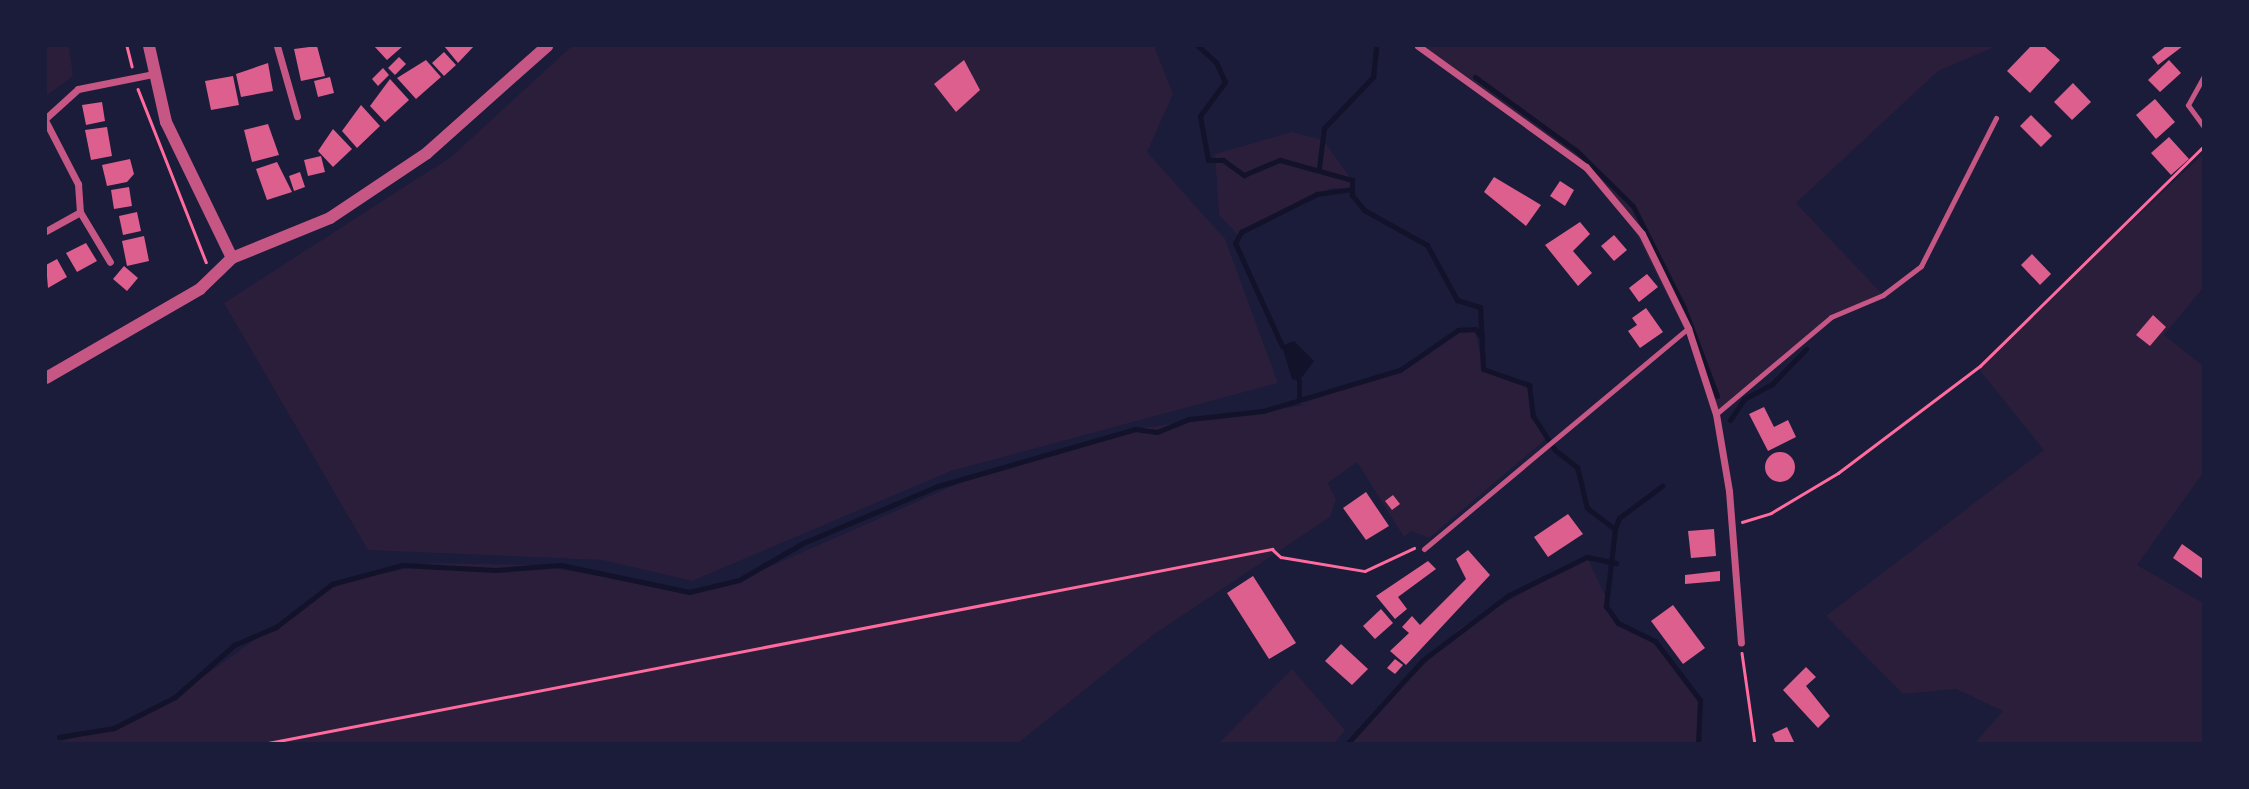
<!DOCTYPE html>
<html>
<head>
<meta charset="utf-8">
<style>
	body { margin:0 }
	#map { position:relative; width:2249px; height:789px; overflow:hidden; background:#1b1b3a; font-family:"DejaVu Sans",sans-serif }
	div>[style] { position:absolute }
	.green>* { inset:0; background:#2a1e3b }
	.water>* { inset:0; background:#12122b }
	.stream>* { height:5px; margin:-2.5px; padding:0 2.5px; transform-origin:2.5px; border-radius:2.5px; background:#12122b }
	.building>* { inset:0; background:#dd5f8e }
	.round { border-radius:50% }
	.path>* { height:2.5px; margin:-1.25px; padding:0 1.25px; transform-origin:1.25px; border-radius:1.25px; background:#ff6b9d }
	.service>* { height:5px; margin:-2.5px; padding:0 2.5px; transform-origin:2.5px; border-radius:2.5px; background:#c65784 }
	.minor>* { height:7px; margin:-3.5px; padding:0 3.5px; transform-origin:3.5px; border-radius:3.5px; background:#c65784 }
	.tertiary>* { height:12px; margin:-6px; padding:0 6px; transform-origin:6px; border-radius:6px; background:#c65784 }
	span { translate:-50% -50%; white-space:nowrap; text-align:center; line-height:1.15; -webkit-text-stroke:6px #1b1b3a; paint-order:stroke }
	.frame { position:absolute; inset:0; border:47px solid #1b1b3a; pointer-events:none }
</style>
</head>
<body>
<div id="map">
	<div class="green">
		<i style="clip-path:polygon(46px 46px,69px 46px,73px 76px,46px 96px)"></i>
		<i style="clip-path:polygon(572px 46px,1154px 46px,1173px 94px,1147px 152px,1225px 239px,1278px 383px,951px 471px,692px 581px,603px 560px,368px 550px,224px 303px,451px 157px)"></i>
		<i style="clip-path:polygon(1418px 46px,1997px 46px,1938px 71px,1796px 203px,1883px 295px,1831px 317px,1716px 414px,1698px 356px,1619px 201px,1567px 152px)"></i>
		<i style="clip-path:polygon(1292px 132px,1323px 140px,1352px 180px,1352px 189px,1331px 188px,1239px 236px,1219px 215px,1215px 154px)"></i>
		<i style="clip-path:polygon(2203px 154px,2203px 288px,2164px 335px,2203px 366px,2203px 473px,2137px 565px,2203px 603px,2203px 743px,1975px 743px,2003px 711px,1956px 689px,1903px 694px,1826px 616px,2044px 450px,1977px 367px)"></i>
		<i style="clip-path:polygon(1475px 329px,1483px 369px,1529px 385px,1533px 416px,1547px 438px,1429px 538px,1411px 531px,1404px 537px,1357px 462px,1328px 483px,1336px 499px,1330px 517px,1153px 635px,1018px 743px,52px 744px,127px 723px,175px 697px,332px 584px,433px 563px,537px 565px,689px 592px,739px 580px,980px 474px,1135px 429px,1305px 405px,1290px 401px,1399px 370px,1458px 330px)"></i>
		<i style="clip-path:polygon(1587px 557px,1618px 623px,1655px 641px,1700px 700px,1698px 743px,1347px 743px,1461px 627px)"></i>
		<i style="clip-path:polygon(1292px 669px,1345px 730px,1335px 743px,1219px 743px)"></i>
	</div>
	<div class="water">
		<i style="clip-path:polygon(1294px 341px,1314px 361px,1299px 381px,1292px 379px,1282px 346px)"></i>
	</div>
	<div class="stream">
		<i style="left:1198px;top:46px;width:24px;rotate:42deg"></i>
		<i style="left:1216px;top:62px;width:22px;rotate:66deg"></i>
		<i style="left:1225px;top:82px;width:42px;rotate:126.3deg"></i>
		<i style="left:1200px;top:116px;width:45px;rotate:79.7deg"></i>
		<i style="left:1208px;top:160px;width:15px"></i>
		<i style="left:1223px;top:160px;width:26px;rotate:36deg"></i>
		<i style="left:1244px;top:175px;width:39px;rotate:-23deg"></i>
		<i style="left:1280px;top:160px;width:75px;rotate:15.5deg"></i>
		<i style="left:1352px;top:180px;width:15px;rotate:90deg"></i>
		<i style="left:1352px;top:195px;width:19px;rotate:51deg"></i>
		<i style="left:1364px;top:210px;width:72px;rotate:29.1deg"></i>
		<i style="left:1427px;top:245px;width:63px;rotate:61.4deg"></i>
		<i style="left:1457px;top:300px;width:24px;rotate:17deg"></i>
		<i style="left:1480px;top:307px;width:62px;rotate:87.2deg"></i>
		<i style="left:1483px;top:369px;width:49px;rotate:19.2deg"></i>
		<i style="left:1529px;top:385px;width:31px;rotate:83deg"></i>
		<i style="left:1533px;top:416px;width:40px;rotate:57.1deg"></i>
		<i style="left:1555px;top:450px;width:28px;rotate:38deg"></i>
		<i style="left:1577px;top:467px;width:42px;rotate:76.3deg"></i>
		<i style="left:1587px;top:508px;width:35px;rotate:37deg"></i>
		<i style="left:1615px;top:529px;width:78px;rotate:96.7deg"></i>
		<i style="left:1606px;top:606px;width:21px;rotate:55deg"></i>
		<i style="left:1618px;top:623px;width:41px;rotate:25.9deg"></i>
		<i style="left:1655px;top:641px;width:74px;rotate:52.7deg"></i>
		<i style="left:1700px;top:700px;width:44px;rotate:92.6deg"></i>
		<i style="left:1475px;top:77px;width:126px;rotate:36deg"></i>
		<i style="left:1577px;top:151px;width:78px;rotate:44.5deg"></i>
		<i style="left:1633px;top:206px;width:114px;rotate:63.4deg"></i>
		<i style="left:1684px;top:308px;width:94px;rotate:69.4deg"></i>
		<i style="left:1319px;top:168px;width:40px;rotate:-82.9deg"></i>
		<i style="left:1324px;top:128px;width:71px;rotate:-46.1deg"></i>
		<i style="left:1373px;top:77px;width:31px;rotate:-84deg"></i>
		<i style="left:1282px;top:346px;width:113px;rotate:-114.5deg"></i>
		<i style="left:1235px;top:243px;width:13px;rotate:-61deg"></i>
		<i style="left:1241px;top:232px;width:85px;rotate:-26.6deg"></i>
		<i style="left:1317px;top:194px;width:35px;rotate:-8deg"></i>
		<i style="left:1299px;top:399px;width:18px;rotate:-90deg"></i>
		<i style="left:1730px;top:420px;width:25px;rotate:-56deg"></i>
		<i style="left:1744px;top:399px;width:32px;rotate:-28deg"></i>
		<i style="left:1772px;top:384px;width:49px;rotate:-45.8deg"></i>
		<i style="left:1615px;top:529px;width:12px;rotate:-70deg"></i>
		<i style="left:1619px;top:518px;width:54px;rotate:-36.7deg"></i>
		<i style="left:59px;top:737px;width:56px;rotate:-9.3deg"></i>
		<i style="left:114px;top:728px;width:68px;rotate:-26.9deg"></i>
		<i style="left:175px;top:697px;width:79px;rotate:-41.4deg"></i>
		<i style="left:234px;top:645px;width:46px;rotate:-23.2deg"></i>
		<i style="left:276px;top:627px;width:71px;rotate:-37.5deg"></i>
		<i style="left:332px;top:584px;width:73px;rotate:-15.2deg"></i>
		<i style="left:402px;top:565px;width:94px;rotate:3deg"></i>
		<i style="left:496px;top:570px;width:65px;rotate:-4.4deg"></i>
		<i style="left:561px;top:565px;width:131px;rotate:11.9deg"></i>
		<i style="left:689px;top:592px;width:51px;rotate:-13.5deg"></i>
		<i style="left:739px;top:580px;width:74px;rotate:-30deg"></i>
		<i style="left:803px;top:543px;width:147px;rotate:-22.9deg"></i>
		<i style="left:938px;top:486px;width:205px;rotate:-16.1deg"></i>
		<i style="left:1135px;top:429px;width:22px;rotate:8deg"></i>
		<i style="left:1157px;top:432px;width:35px;rotate:-22deg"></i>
		<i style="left:1190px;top:419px;width:73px;rotate:-6.3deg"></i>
		<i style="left:1263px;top:411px;width:143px;rotate:-16.7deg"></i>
		<i style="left:1400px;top:370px;width:70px;rotate:-34.6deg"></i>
		<i style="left:1458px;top:330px;width:17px;rotate:-3deg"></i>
		<i style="left:1475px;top:329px;width:11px;rotate:49deg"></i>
		<i style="left:1347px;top:744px;width:113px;rotate:-47.9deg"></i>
		<i style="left:1423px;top:660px;width:108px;rotate:-37.1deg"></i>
		<i style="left:1509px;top:595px;width:87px;rotate:-26deg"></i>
		<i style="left:1587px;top:557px;width:30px;rotate:12deg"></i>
	</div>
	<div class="building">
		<i style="clip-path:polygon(317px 46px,325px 76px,301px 81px,294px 49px)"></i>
		<i style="clip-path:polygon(374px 46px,403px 46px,387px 60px)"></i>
		<i style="clip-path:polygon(444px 46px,474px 46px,458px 63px)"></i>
		<i style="clip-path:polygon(2031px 46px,2044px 46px,2060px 60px,2030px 93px,2007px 71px)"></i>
		<i style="clip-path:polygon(2166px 46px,2183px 46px,2158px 65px,2152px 57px)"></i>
		<i style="clip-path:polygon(444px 52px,456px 65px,444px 76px,432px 63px)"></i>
		<i style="clip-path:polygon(399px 57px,406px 64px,395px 75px,388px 68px)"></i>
		<i style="clip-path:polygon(426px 60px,441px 77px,416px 99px,397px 78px)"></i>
		<i style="clip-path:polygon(964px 60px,980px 90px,956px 112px,934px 84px)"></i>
		<i style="clip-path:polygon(2169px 60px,2181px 73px,2160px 92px,2148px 80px)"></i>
		<i style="clip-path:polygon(268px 63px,273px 91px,241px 97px,236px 74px)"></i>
		<i style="clip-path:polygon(383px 68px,389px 75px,378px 86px,372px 79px)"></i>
		<i style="clip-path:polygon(233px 76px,239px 105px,211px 110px,205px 81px)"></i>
		<i style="clip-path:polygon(330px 77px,334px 93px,318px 97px,314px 81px)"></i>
		<i style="clip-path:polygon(390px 79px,409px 100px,385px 122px,370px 106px)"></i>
		<i style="clip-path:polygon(2073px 83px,2091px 102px,2072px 120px,2054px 102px)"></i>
		<i style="clip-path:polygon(2155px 99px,2175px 122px,2156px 139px,2136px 115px)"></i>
		<i style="clip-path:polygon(102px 102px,105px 121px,86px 125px,82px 105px)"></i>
		<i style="clip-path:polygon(361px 105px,380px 126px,357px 148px,342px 131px)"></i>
		<i style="clip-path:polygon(2031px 115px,2052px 136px,2041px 147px,2020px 126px)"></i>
		<i style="clip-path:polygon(268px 124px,279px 155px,252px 162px,244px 130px)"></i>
		<i style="clip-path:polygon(107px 127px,112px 156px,91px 160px,85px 130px)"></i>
		<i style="clip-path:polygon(333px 129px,352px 149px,333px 167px,318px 151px)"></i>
		<i style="clip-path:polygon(2169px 137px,2189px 159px,2171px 175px,2151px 153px)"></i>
		<i style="clip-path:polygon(321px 156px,325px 172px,308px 176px,304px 160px)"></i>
		<i style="clip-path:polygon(130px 159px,134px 174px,127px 182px,107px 186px,102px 165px)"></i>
		<i style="clip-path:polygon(277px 162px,292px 192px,267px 200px,256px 169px)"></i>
		<i style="clip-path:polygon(300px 172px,305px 187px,294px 191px,289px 176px)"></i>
		<i style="clip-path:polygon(1494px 177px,1541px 205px,1526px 226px,1484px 192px)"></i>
		<i style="clip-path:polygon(1560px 181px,1574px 190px,1565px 206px,1550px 196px)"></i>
		<i style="clip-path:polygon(129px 187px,132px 206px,114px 209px,111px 190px)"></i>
		<i style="clip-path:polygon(137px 212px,141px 231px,123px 235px,119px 216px)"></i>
		<i style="clip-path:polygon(1580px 222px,1590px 234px,1573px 251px,1592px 273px,1578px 286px,1545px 245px)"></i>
		<i style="clip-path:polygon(1614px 235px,1627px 250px,1614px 261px,1601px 246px)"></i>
		<i style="clip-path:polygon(144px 236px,149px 261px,127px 266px,122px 241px)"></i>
		<i style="clip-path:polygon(86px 243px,97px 261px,77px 272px,66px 253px)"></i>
		<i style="clip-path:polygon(2032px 254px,2051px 274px,2040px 285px,2021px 265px)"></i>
		<i style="clip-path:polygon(57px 259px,67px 277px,48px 288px,46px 265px)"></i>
		<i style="clip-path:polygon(124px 266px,138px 278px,127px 291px,113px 279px)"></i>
		<i style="clip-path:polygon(1647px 274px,1658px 287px,1639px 302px,1629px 288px)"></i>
		<i style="clip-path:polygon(1646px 308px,1663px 332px,1640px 348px,1628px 331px,1637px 325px,1632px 318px)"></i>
		<i style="clip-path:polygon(2153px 315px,2166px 327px,2150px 346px,2136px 335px)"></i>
		<i style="clip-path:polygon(1764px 407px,1774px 427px,1788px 420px,1796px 437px,1768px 451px,1749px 414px)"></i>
		<i class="round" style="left:1765px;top:452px;width:30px;height:30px"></i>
		<i style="clip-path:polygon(1366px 492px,1389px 526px,1366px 540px,1343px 508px)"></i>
		<i style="clip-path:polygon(1393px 495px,1400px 504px,1392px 510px,1385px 501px)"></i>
		<i style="clip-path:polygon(1568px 514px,1583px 534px,1548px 557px,1534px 537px)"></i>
		<i style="clip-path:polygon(1714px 529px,1716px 556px,1691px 558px,1688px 531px)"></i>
		<i style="clip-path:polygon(2182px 544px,2203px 559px,2203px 579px,2173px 558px)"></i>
		<i style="clip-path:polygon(1468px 550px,1490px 575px,1406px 665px,1390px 651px,1409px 633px,1402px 627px,1412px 616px,1420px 625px,1466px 579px,1456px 559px)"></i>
		<i style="clip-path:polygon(1428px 561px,1436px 569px,1398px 597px,1407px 609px,1395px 619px,1376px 596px)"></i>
		<i style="clip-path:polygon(1720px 571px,1720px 581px,1685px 584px,1685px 575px)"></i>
		<i style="clip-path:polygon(1253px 576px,1296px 643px,1269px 659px,1227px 593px)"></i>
		<i style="clip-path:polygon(1673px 605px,1705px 648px,1683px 664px,1651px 621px)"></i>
		<i style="clip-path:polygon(1381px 609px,1393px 623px,1375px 639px,1363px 626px)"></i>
		<i style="clip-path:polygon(1341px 644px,1368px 669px,1352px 685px,1325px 661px)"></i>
		<i style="clip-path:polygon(1395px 659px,1403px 665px,1395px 674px,1387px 668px)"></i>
		<i style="clip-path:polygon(1806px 667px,1816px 677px,1806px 686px,1830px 716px,1818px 728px,1783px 690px)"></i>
		<i style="clip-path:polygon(1787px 727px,1794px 742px,1776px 744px,1772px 734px)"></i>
	</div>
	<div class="path">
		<i style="left:127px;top:46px;width:21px;rotate:76deg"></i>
		<i style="left:138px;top:89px;width:186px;rotate:68.5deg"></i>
		<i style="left:1742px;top:522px;width:30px;rotate:-17deg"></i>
		<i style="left:1771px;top:513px;width:78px;rotate:-30.8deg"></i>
		<i style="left:1838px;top:473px;width:178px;rotate:-37deg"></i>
		<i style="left:1980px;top:366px;width:314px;rotate:-44.5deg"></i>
		<i style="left:1742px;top:653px;width:92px;rotate:81.9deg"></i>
		<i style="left:263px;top:744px;width:1028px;rotate:-10.94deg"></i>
		<i style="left:1272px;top:549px;width:12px;rotate:42deg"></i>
		<i style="left:1281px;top:557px;width:85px;rotate:9.5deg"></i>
		<i style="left:1365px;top:571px;width:54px;rotate:-25.1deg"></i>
	</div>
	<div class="service">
		<i style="left:2204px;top:76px;width:33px;rotate:119deg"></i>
		<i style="left:2188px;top:105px;width:27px;rotate:54deg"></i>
		<i style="left:1716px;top:414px;width:150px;rotate:-40.1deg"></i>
		<i style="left:1831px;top:317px;width:56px;rotate:-22.9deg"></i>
		<i style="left:1883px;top:295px;width:48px;rotate:-37.3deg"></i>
		<i style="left:1921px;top:266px;width:166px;rotate:-63.1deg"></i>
		<i style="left:1424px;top:549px;width:344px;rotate:-39.9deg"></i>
	</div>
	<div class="minor">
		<i style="left:277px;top:46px;width:73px;rotate:74.1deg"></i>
		<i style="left:1418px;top:46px;width:207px;rotate:35.8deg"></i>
		<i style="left:1586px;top:167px;width:87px;rotate:50.1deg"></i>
		<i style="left:1642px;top:234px;width:105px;rotate:63.9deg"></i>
		<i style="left:1688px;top:328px;width:90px;rotate:72deg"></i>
		<i style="left:1716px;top:414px;width:78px;rotate:80.4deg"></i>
		<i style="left:1729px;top:491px;width:152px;rotate:85.5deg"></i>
		<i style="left:46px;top:118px;width:43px;rotate:-42.2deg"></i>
		<i style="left:78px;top:89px;width:76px;rotate:-11.3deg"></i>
		<i style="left:46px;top:122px;width:70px;rotate:62.7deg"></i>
		<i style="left:78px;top:184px;width:28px;rotate:86deg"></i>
		<i style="left:80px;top:212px;width:58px;rotate:59deg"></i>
		<i style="left:46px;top:231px;width:39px;rotate:-29deg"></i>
	</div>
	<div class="tertiary">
		<i style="left:149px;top:46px;width:78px;rotate:77.4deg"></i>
		<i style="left:166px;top:122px;width:151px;rotate:64.1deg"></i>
		<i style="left:46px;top:378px;width:178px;rotate:-30deg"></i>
		<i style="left:200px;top:289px;width:45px;rotate:-44.1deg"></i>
		<i style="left:232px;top:258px;width:106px;rotate:-22.2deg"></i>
		<i style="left:330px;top:218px;width:117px;rotate:-33.8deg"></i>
		<i style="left:427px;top:153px;width:161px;rotate:-41.7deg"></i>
	</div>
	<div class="frame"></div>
</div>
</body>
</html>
